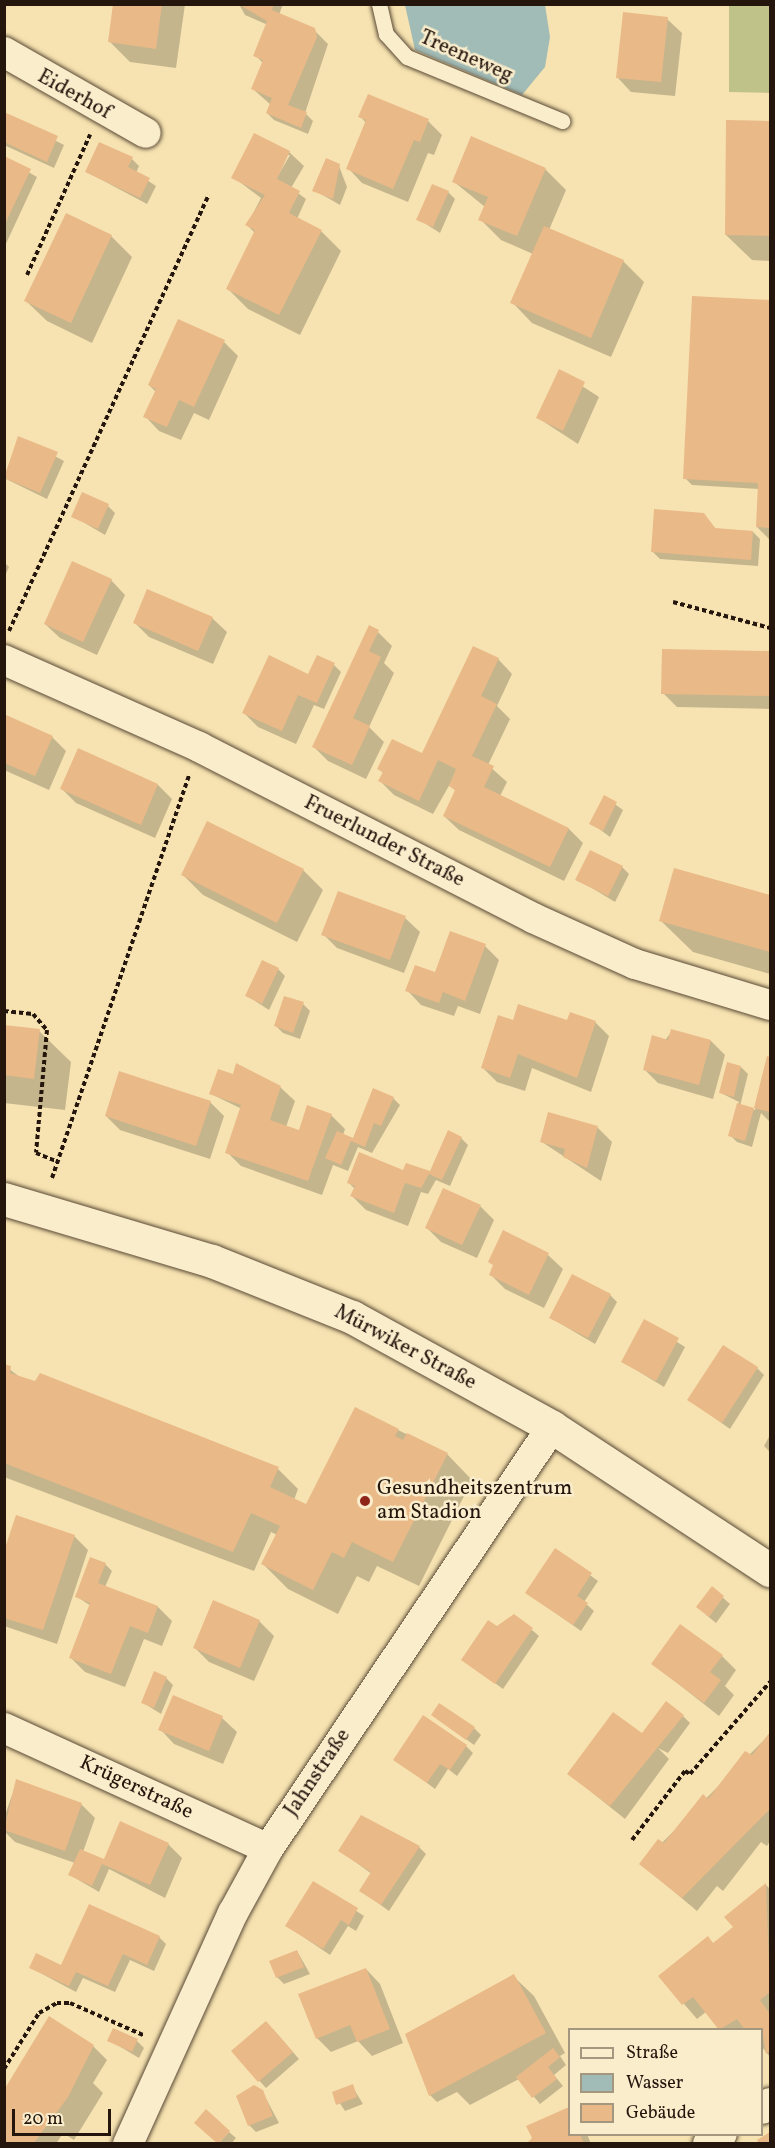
<!DOCTYPE html>
<html>
<head>
<meta charset="utf-8">
<style>
	body { margin:0 }
	#map { position:relative; width:775px; height:2148px; overflow:hidden; background:#f7e3b1; font-family:Vollkorn,serif }
	div>[style] { position:absolute }
	.green>* { inset:0; background:#c0c389 }
	.water>* { inset:0; background:#a1bbb6 }
	.shadow>* { inset:0; background:#0003 }
	.building>* { inset:0; background:#eab988 }
	.path>* { height:4px; margin-top:-2px; transform-origin:0; background:repeating-linear-gradient(90deg,#24160d 0 4.5px,transparent 0 7.5px) }
	.roads { filter:drop-shadow(0 0 2px #594936) drop-shadow(0 0 2px #594936) }
	.service>* { height:15px; margin:-7.5px; padding:0 7.5px; transform-origin:7.5px; border-radius:7.5px; background:#faedcc }
	.minor>* { height:30px; margin:-15px; padding:0 15px; transform-origin:15px; border-radius:15px; background:#faedcc }
	.secondary>* { height:33px; margin:-16.5px; padding:0 16.5px; transform-origin:16.5px; border-radius:16.5px; background:#faedcc }
	.dots>* { width:16px; height:16px; translate:-50% -50%; box-sizing:border-box; border:3px solid #faedcc; border-radius:50% }
	span { translate:-50% -50%; white-space:nowrap; text-align:center; line-height:1.15; -webkit-text-stroke:5px #faedcc; paint-order:stroke }
	.street-label { font-size:21px; color:#24160d }
	.poi-label { font-size:21px; color:#24160d }
	.left { translate:0 -50%; text-align:left }
	.frame { position:absolute; inset:0; border:6px solid #24160d; pointer-events:none }
	.legend { position:absolute; left:568px; top:2028px; width:195px; height:108px; box-sizing:border-box; background:#faedcc; border:2px solid #a49780; margin:0; padding:8px 10px; list-style:none; font-size:18px; color:#24160d }
	.legend li { display:flex; align-items:center; gap:12px; height:30px }
	.legend b { width:30px; border:2px solid #a49780 }
	.scale { position:absolute; left:12px; top:2109px; width:99px; height:27px; box-sizing:border-box; border:3px solid #24160d; border-top:0; padding-left:8px; font-size:18px; line-height:21px; white-space:nowrap; color:#24160d; -webkit-text-stroke:4px #faedcc; paint-order:stroke }
</style>
</head>
<body>
<div id="map">
	<div class="green">
		<i style="clip-path:polygon(729px 5px,770px 5px,770px 93px,729px 92px)"></i>
	</div>
	<div class="water">
		<i style="clip-path:polygon(405px 5px,545px 5px,550px 37px,545px 67px,522px 95px,415px 50px)"></i>
	</div>
	<div class="shadow">
		<i style="clip-path:polygon(115px 4px,185px 4px,176px 68px,130px 62px,109px 41px)"></i>
		<i style="clip-path:polygon(239px 4px,283px 4px,279px 15px,314px 30px,328px 44px,305px 113px,313px 121px,308px 134px,274px 120px,267px 113px,271px 105px,253px 89px,263px 63px,255px 55px,268px 25px,245px 15px)"></i>
		<i style="clip-path:polygon(667px 19px,682px 33px,675px 96px,631px 92px,617px 77px)"></i>
		<i style="clip-path:polygon(4px 114px,64px 145px,54px 168px,4px 145px)"></i>
		<i style="clip-path:polygon(360px 116px,428px 121px,442px 135px,434px 155px,428px 153px,408px 202px,362px 183px,348px 168px,366px 123px)"></i>
		<i style="clip-path:polygon(728px 122px,770px 122px,770px 261px,752px 260px,726px 235px)"></i>
		<i style="clip-path:polygon(evenodd,289px 152px,304px 166px,291px 188px,306px 199px,297px 219px,321px 231px,341px 251px,300px 335px,248px 309px,227px 288px,255px 233px,247px 225px,261px 198px,233px 177px,289px 152px,286px 155px,290px 155px,272px 186px,286px 155px)"></i>
		<i style="clip-path:polygon(4px 158px,37px 177px,4px 248px)"></i>
		<i style="clip-path:polygon(132px 159px,139px 166px,136px 173px,156px 186px,147px 204px,87px 172px)"></i>
		<i style="clip-path:polygon(339px 166px,347px 187px,340px 205px,314px 190px)"></i>
		<i style="clip-path:polygon(545px 169px,566px 190px,549px 230px,623px 261px,644px 282px,611px 357px,532px 323px,512px 302px,533px 254px,501px 240px,480px 219px,485px 207px,453px 181px)"></i>
		<i style="clip-path:polygon(448px 192px,455px 199px,440px 233px,418px 219px)"></i>
		<i style="clip-path:polygon(111px 236px,132px 257px,92px 343px,47px 321px,26px 301px)"></i>
		<i style="clip-path:polygon(693px 298px,770px 301px,770px 540px,757px 527px,759px 489px,692px 485px,685px 478px)"></i>
		<i style="clip-path:polygon(224px 342px,238px 356px,209px 420px,194px 413px,181px 440px,159px 431px,145px 416px,156px 392px,149px 385px)"></i>
		<i style="clip-path:polygon(559px 371px,599px 397px,578px 444px,538px 418px)"></i>
		<i style="clip-path:polygon(19px 437px,64px 461px,47px 499px,4px 478px)"></i>
		<i style="clip-path:polygon(108px 506px,115px 513px,105px 535px,73px 516px)"></i>
		<i style="clip-path:polygon(710px 522px,716px 529px,753px 532px,760px 539px,758px 566px,660px 559px,653px 552px)"></i>
		<i style="clip-path:polygon(4px 562px,9px 567px,4px 578px)"></i>
		<i style="clip-path:polygon(111px 580px,125px 595px,97px 655px,60px 638px,45px 624px)"></i>
		<i style="clip-path:polygon(212px 618px,227px 632px,213px 664px,149px 637px,135px 623px)"></i>
		<i style="clip-path:polygon(378px 632px,392px 646px,384px 663px,394px 673px,369px 727px,384px 742px,366px 779px,328px 761px,314px 747px)"></i>
		<i style="clip-path:polygon(663px 651px,770px 653px,770px 709px,677px 707px,663px 693px)"></i>
		<i style="clip-path:polygon(498px 659px,512px 674px,497px 706px,510px 719px,488px 765px,507px 782px,500px 796px,569px 829px,583px 843px,564px 881px,459px 830px,444px 816px,456px 791px,450px 786px,455px 775px,433px 814px,394px 795px,380px 781px,384px 774px,379px 769px,423px 755px)"></i>
		<i style="clip-path:polygon(334px 665px,341px 672px,324px 709px,314px 705px,296px 744px,258px 727px,244px 713px)"></i>
		<i style="clip-path:polygon(4px 716px,52px 737px,66px 751px,49px 790px,4px 770px)"></i>
		<i style="clip-path:polygon(158px 785px,172px 799px,155px 838px,76px 803px,62px 789px)"></i>
		<i style="clip-path:polygon(605px 797px,623px 810px,610px 837px,591px 823px)"></i>
		<i style="clip-path:polygon(622px 867px,629px 874px,615px 902px,577px 879px)"></i>
		<i style="clip-path:polygon(303px 870px,323px 890px,297px 942px,203px 895px,183px 875px)"></i>
		<i style="clip-path:polygon(675px 870px,770px 897px,770px 974px,693px 952px,661px 921px)"></i>
		<i style="clip-path:polygon(405px 918px,420px 932px,404px 973px,337px 948px,323px 934px)"></i>
		<i style="clip-path:polygon(485px 946px,499px 960px,480px 1014px,458px 1006px,454px 1016px,421px 1005px,407px 990px)"></i>
		<i style="clip-path:polygon(278px 969px,285px 976px,269px 1010px,246px 995px)"></i>
		<i style="clip-path:polygon(303px 1004px,310px 1011px,300px 1039px,283px 1033px,276px 1026px)"></i>
		<i style="clip-path:polygon(514px 1022px,595px 1022px,609px 1036px,591px 1092px,532px 1068px,525px 1091px,497px 1082px,482px 1067px)"></i>
		<i style="clip-path:polygon(4px 1027px,39px 1031px,71px 1062px,65px 1110px,4px 1103px)"></i>
		<i style="clip-path:polygon(672px 1031px,711px 1041px,725px 1055px,713px 1099px,658px 1083px,644px 1069px)"></i>
		<i style="clip-path:polygon(770px 1059px,770px 1122px,761px 1113px,752px 1147px,737px 1142px,730px 1135px,739px 1102px,721px 1093px,741px 1067px,748px 1074px,740px 1106px,755px 1110px)"></i>
		<i style="clip-path:polygon(237px 1065px,280px 1087px,295px 1101px,286px 1127px,300px 1132px,331px 1115px,345px 1129px,343px 1135px,353px 1140px,393px 1098px,400px 1105px,372px 1153px,358px 1147px,348px 1171px,333px 1165px,322px 1195px,241px 1166px,227px 1152px,242px 1109px,211px 1094px,234px 1076px)"></i>
		<i style="clip-path:polygon(210px 1102px,224px 1116px,210px 1159px,120px 1130px,106px 1116px)"></i>
		<i style="clip-path:polygon(550px 1114px,598px 1128px,612px 1142px,601px 1181px,542px 1142px)"></i>
		<i style="clip-path:polygon(461px 1138px,468px 1145px,450px 1186px,436px 1180px,428px 1194px,421px 1192px,408px 1226px,366px 1210px,352px 1196px,355px 1189px,349px 1183px,404px 1172px,431px 1173px)"></i>
		<i style="clip-path:polygon(480px 1206px,494px 1220px,477px 1258px,441px 1242px,427px 1228px)"></i>
		<i style="clip-path:polygon(503px 1232px,548px 1255px,563px 1269px,544px 1308px,505px 1289px,491px 1275px)"></i>
		<i style="clip-path:polygon(610px 1295px,617px 1302px,595px 1344px,551px 1318px)"></i>
		<i style="clip-path:polygon(644px 1321px,685px 1347px,664px 1387px,623px 1362px)"></i>
		<i style="clip-path:polygon(4px 1365px,21px 1378px,278px 1469px,298px 1489px,294px 1500px,307px 1506px,398px 1430px,447px 1454px,472px 1480px,419px 1586px,377px 1566px,369px 1582px,357px 1576px,338px 1614px,288px 1589px,263px 1564px,277px 1535px,271px 1532px,254px 1571px,4px 1477px)"></i>
		<i style="clip-path:polygon(757px 1368px,764px 1375px,730px 1429px,689px 1400px)"></i>
		<i style="clip-path:polygon(770px 1435px,770px 1452px,764px 1446px)"></i>
		<i style="clip-path:polygon(74px 1536px,88px 1550px,57px 1644px,4px 1626px,4px 1556px)"></i>
		<i style="clip-path:polygon(556px 1550px,598px 1581px,584px 1602px,594px 1611px,581px 1631px,527px 1593px)"></i>
		<i style="clip-path:polygon(105px 1564px,112px 1571px,105px 1587px,158px 1607px,172px 1621px,162px 1646px,144px 1639px,125px 1687px,85px 1672px,71px 1658px,91px 1606px,76px 1596px)"></i>
		<i style="clip-path:polygon(712px 1588px,730px 1604px,716px 1623px,705px 1614px)"></i>
		<i style="clip-path:polygon(259px 1621px,274px 1636px,254px 1681px,209px 1662px,195px 1648px)"></i>
		<i style="clip-path:polygon(497px 1628px,532px 1630px,539px 1636px,503px 1689px,462px 1659px)"></i>
		<i style="clip-path:polygon(722px 1656px,736px 1670px,725px 1686px,734px 1695px,719px 1716px,653px 1664px)"></i>
		<i style="clip-path:polygon(166px 1678px,173px 1685px,161px 1714px,142px 1702px)"></i>
		<i style="clip-path:polygon(174px 1697px,222px 1718px,237px 1732px,223px 1764px,174px 1744px,160px 1729px)"></i>
		<i style="clip-path:polygon(433px 1715px,474px 1728px,481px 1735px,474px 1745px)"></i>
		<i style="clip-path:polygon(683px 1716px,690px 1723px,668px 1753px,658px 1748px,669px 1759px,625px 1819px,569px 1774px,648px 1740px)"></i>
		<i style="clip-path:polygon(770px 1734px,770px 1841px,767px 1846px,761px 1842px,723px 1891px,717px 1886px,697px 1911px,641px 1864px)"></i>
		<i style="clip-path:polygon(466px 1746px,473px 1753px,457px 1776px,448px 1769px,435px 1789px,395px 1759px)"></i>
		<i style="clip-path:polygon(17px 1781px,81px 1804px,95px 1818px,83px 1852px,105px 1861px,168px 1844px,182px 1858px,165px 1898px,109px 1869px,99px 1892px,70px 1875px,75px 1863px,15px 1842px,4px 1831px,4px 1818px)"></i>
		<i style="clip-path:polygon(419px 1847px,426px 1854px,389px 1911px,361px 1891px,372px 1874px,340px 1851px)"></i>
		<i style="clip-path:polygon(314px 1883px,364px 1916px,356px 1931px,348px 1926px,330px 1955px,287px 1926px)"></i>
		<i style="clip-path:polygon(766px 1885px,770px 1889px,770px 2057px,762px 2047px,762px 2030px,721px 2030px,707px 2011px,697px 2019px,660px 1976px,708px 1938px,714px 1944px,735px 1927px,726px 1917px)"></i>
		<i style="clip-path:polygon(159px 1937px,166px 1944px,154px 1971px,130px 1960px,115px 1992px,83px 1978px,76px 1992px,31px 1968px,62px 1967px)"></i>
		<i style="clip-path:polygon(297px 1951px,310px 1974px,284px 1984px,277px 1977px)"></i>
		<i style="clip-path:polygon(366px 1969px,380px 1984px,403px 2043px,372px 2056px,358px 2041px,331px 2052px,317px 2038px)"></i>
		<i style="clip-path:polygon(513px 1976px,534px 1996px,565px 2053px,560px 2056px,566px 2065px,554px 2075px,563px 2086px,540px 2104px,519px 2079px,470px 2105px,457px 2092px,437px 2102px,430px 2095px)"></i>
		<i style="clip-path:polygon(273px 2029px,299px 2059px,266px 2088px,233px 2052px)"></i>
		<i style="clip-path:polygon(109px 2040px,137px 2041px,144px 2048px,139px 2058px)"></i>
		<i style="clip-path:polygon(93px 2046px,107px 2060px,93px 2083px,103px 2093px,74px 2140px,63px 2133px,56px 2144px,4px 2144px)"></i>
		<i style="clip-path:polygon(352px 2086px,363px 2104px,345px 2111px,333px 2093px)"></i>
		<i style="clip-path:polygon(262px 2091px,279px 2123px,256px 2132px,249px 2125px)"></i>
		<i style="clip-path:polygon(568px 2109px,570px 2134px,587px 2134px,591px 2144px,528px 2144px)"></i>
		<i style="clip-path:polygon(229px 2132px,236px 2138px,231px 2144px,218px 2144px)"></i>
	</div>
	<div class="building">
		<i style="clip-path:polygon(113px 4px,162px 4px,156px 49px,108px 42px)"></i>
		<i style="clip-path:polygon(238px 4px,274px 4px,272px 10px,315px 28px,317px 37px,288px 105px,307px 112px,301px 128px,266px 113px,272px 98px,251px 89px,263px 60px,253px 56px,267px 21px)"></i>
		<i style="clip-path:polygon(623px 12px,668px 17px,661px 82px,616px 78px)"></i>
		<i style="clip-path:polygon(368px 94px,429px 119px,420px 142px,414px 140px,393px 189px,346px 169px,366px 120px,358px 117px)"></i>
		<i style="clip-path:polygon(4px 112px,58px 136px,47px 162px,4px 142px)"></i>
		<i style="clip-path:polygon(726px 120px,770px 121px,770px 236px,725px 235px)"></i>
		<i style="clip-path:polygon(254px 133px,290px 151px,277px 179px,300px 191px,289px 213px,322px 230px,279px 315px,226px 289px,255px 230px,245px 225px,265px 195px,231px 178px)"></i>
		<i style="clip-path:polygon(471px 136px,546px 168px,517px 236px,478px 220px,488px 197px,452px 182px)"></i>
		<i style="clip-path:polygon(99px 142px,133px 157px,128px 167px,150px 178px,140px 198px,85px 172px)"></i>
		<i style="clip-path:polygon(4px 156px,31px 169px,4px 226px)"></i>
		<i style="clip-path:polygon(326px 158px,340px 164px,333px 199px,312px 191px)"></i>
		<i style="clip-path:polygon(432px 184px,449px 191px,433px 227px,416px 220px)"></i>
		<i style="clip-path:polygon(66px 213px,112px 235px,71px 323px,24px 301px)"></i>
		<i style="clip-path:polygon(544px 226px,624px 260px,591px 338px,510px 303px)"></i>
		<i style="clip-path:polygon(692px 296px,770px 300px,770px 528px,756px 527px,758px 483px,683px 479px)"></i>
		<i style="clip-path:polygon(178px 319px,225px 340px,194px 407px,179px 400px,167px 427px,143px 417px,156px 389px,148px 385px)"></i>
		<i style="clip-path:polygon(559px 369px,585px 382px,563px 431px,536px 418px)"></i>
		<i style="clip-path:polygon(18px 436px,58px 452px,40px 493px,4px 478px)"></i>
		<i style="clip-path:polygon(82px 492px,109px 504px,98px 529px,71px 517px)"></i>
		<i style="clip-path:polygon(654px 509px,704px 513px,715px 528px,753px 531px,751px 560px,651px 552px)"></i>
		<i style="clip-path:polygon(72px 561px,112px 579px,83px 642px,44px 624px)"></i>
		<i style="clip-path:polygon(147px 589px,213px 617px,198px 651px,133px 623px)"></i>
		<i style="clip-path:polygon(369px 625px,379px 630px,369px 651px,381px 657px,353px 718px,370px 726px,352px 765px,312px 747px)"></i>
		<i style="clip-path:polygon(473px 646px,499px 658px,481px 696px,497px 704px,472px 756px,494px 766px,484px 787px,569px 828px,550px 867px,443px 816px,455px 790px,449px 786px,456px 769px,438px 760px,419px 801px,378px 781px,383px 772px,377px 769px,392px 739px,422px 753px)"></i>
		<i style="clip-path:polygon(662px 649px,770px 651px,770px 696px,661px 694px)"></i>
		<i style="clip-path:polygon(269px 655px,308px 674px,317px 655px,335px 663px,317px 703px,298px 695px,282px 731px,242px 713px)"></i>
		<i style="clip-path:polygon(4px 714px,53px 736px,35px 776px,4px 763px)"></i>
		<i style="clip-path:polygon(78px 748px,158px 784px,141px 825px,60px 789px)"></i>
		<i style="clip-path:polygon(604px 795px,617px 802px,603px 831px,589px 824px)"></i>
		<i style="clip-path:polygon(207px 821px,304px 869px,277px 923px,181px 875px)"></i>
		<i style="clip-path:polygon(590px 850px,623px 866px,608px 896px,575px 880px)"></i>
		<i style="clip-path:polygon(674px 868px,770px 895px,770px 952px,659px 921px)"></i>
		<i style="clip-path:polygon(338px 891px,406px 916px,390px 960px,321px 935px)"></i>
		<i style="clip-path:polygon(450px 931px,486px 944px,465px 1001px,443px 992px,439px 1003px,405px 991px,415px 965px,435px 972px)"></i>
		<i style="clip-path:polygon(262px 960px,279px 968px,262px 1004px,245px 996px)"></i>
		<i style="clip-path:polygon(284px 996px,304px 1002px,293px 1033px,274px 1026px)"></i>
		<i style="clip-path:polygon(518px 1004px,567px 1020px,570px 1012px,596px 1021px,577px 1078px,518px 1054px,510px 1078px,481px 1068px,498px 1015px,513px 1020px)"></i>
		<i style="clip-path:polygon(4px 1025px,40px 1029px,34px 1079px,4px 1075px)"></i>
		<i style="clip-path:polygon(671px 1029px,711px 1040px,699px 1085px,643px 1070px,652px 1035px,668px 1040px)"></i>
		<i style="clip-path:polygon(767px 1056px,770px 1057px,770px 1112px,754px 1108px)"></i>
		<i style="clip-path:polygon(727px 1062px,741px 1066px,734px 1097px,719px 1093px)"></i>
		<i style="clip-path:polygon(236px 1063px,281px 1086px,270px 1120px,299px 1130px,307px 1105px,332px 1114px,308px 1181px,225px 1153px,241px 1105px,209px 1094px,218px 1069px,233px 1074px)"></i>
		<i style="clip-path:polygon(119px 1071px,211px 1101px,196px 1146px,105px 1116px)"></i>
		<i style="clip-path:polygon(373px 1088px,394px 1097px,381px 1126px,374px 1123px,365px 1147px,351px 1141px,341px 1165px,325px 1158px,337px 1131px,353px 1138px)"></i>
		<i style="clip-path:polygon(737px 1103px,754px 1108px,745px 1141px,728px 1136px)"></i>
		<i style="clip-path:polygon(548px 1112px,598px 1126px,587px 1168px,563px 1157px,565px 1149px,540px 1142px)"></i>
		<i style="clip-path:polygon(448px 1130px,462px 1137px,442px 1180px,429px 1174px,421px 1188px,405px 1183px,394px 1213px,350px 1196px,355px 1186px,347px 1183px,359px 1152px,403px 1170px,406px 1163px,430px 1171px)"></i>
		<i style="clip-path:polygon(443px 1188px,481px 1205px,462px 1245px,425px 1228px)"></i>
		<i style="clip-path:polygon(503px 1230px,549px 1253px,529px 1295px,489px 1275px,493px 1265px,488px 1262px)"></i>
		<i style="clip-path:polygon(572px 1274px,611px 1294px,588px 1338px,549px 1318px)"></i>
		<i style="clip-path:polygon(644px 1319px,679px 1338px,656px 1381px,621px 1362px)"></i>
		<i style="clip-path:polygon(723px 1345px,758px 1367px,722px 1423px,687px 1400px)"></i>
		<i style="clip-path:polygon(4px 1364px,11px 1366px,10px 1373px,35px 1381px,40px 1373px,279px 1467px,270px 1487px,306px 1504px,355px 1407px,399px 1429px,395px 1436px,403px 1440px,407px 1433px,448px 1453px,393px 1562px,352px 1542px,344px 1558px,332px 1552px,313px 1590px,261px 1564px,280px 1526px,251px 1513px,233px 1552px,4px 1463px)"></i>
		<i style="clip-path:polygon(16px 1515px,75px 1535px,43px 1630px,4px 1618px,4px 1551px)"></i>
		<i style="clip-path:polygon(555px 1548px,592px 1573px,577px 1596px,588px 1603px,573px 1625px,525px 1593px)"></i>
		<i style="clip-path:polygon(90px 1557px,106px 1563px,98px 1583px,158px 1606px,148px 1633px,130px 1626px,111px 1674px,69px 1658px,90px 1603px,75px 1597px)"></i>
		<i style="clip-path:polygon(712px 1586px,724px 1596px,709px 1617px,696px 1607px)"></i>
		<i style="clip-path:polygon(213px 1600px,260px 1620px,240px 1668px,193px 1648px)"></i>
		<i style="clip-path:polygon(514px 1614px,533px 1628px,495px 1684px,461px 1660px,488px 1620px,497px 1626px)"></i>
		<i style="clip-path:polygon(680px 1624px,723px 1655px,710px 1672px,721px 1680px,704px 1703px,651px 1664px)"></i>
		<i style="clip-path:polygon(154px 1671px,167px 1677px,154px 1708px,141px 1703px)"></i>
		<i style="clip-path:polygon(173px 1695px,223px 1716px,209px 1751px,158px 1730px)"></i>
		<i style="clip-path:polygon(666px 1701px,684px 1715px,610px 1806px,567px 1774px,613px 1712px,642px 1733px)"></i>
		<i style="clip-path:polygon(439px 1703px,475px 1727px,466px 1740px,431px 1715px)"></i>
		<i style="clip-path:polygon(423px 1715px,467px 1745px,450px 1770px,440px 1764px,427px 1783px,393px 1760px)"></i>
		<i style="clip-path:polygon(770px 1732px,770px 1809px,682px 1898px,639px 1864px,658px 1839px,664px 1843px,703px 1794px,708px 1799px,745px 1751px,752px 1755px)"></i>
		<i style="clip-path:polygon(16px 1779px,82px 1803px,65px 1851px,4px 1830px)"></i>
		<i style="clip-path:polygon(361px 1815px,420px 1846px,381px 1905px,359px 1891px,371px 1872px,338px 1851px)"></i>
		<i style="clip-path:polygon(120px 1821px,169px 1843px,150px 1885px,102px 1864px,92px 1886px,68px 1875px,80px 1849px,104px 1859px)"></i>
		<i style="clip-path:polygon(313px 1881px,358px 1908px,349px 1925px,341px 1920px,323px 1949px,285px 1926px)"></i>
		<i style="clip-path:polygon(766px 1883px,770px 1992px,760px 2000px,770px 2014px,770px 2050px,766px 2054px,762px 2030px,745px 2030px,737px 2019px,719px 2030px,693px 1997px,682px 2005px,658px 1976px,708px 1936px,713px 1943px,733px 1927px,724px 1917px)"></i>
		<i style="clip-path:polygon(89px 1904px,160px 1936px,147px 1965px,123px 1954px,108px 1986px,76px 1972px,69px 1986px,29px 1968px,36px 1953px,61px 1965px)"></i>
		<i style="clip-path:polygon(297px 1950px,304px 1967px,276px 1978px,269px 1961px)"></i>
		<i style="clip-path:polygon(366px 1968px,390px 2029px,357px 2042px,350px 2025px,316px 2039px,298px 1994px)"></i>
		<i style="clip-path:polygon(514px 1974px,546px 2033px,429px 2096px,405px 2034px)"></i>
		<i style="clip-path:polygon(49px 2016px,94px 2045px,68px 2097px,33px 2144px,4px 2144px,4px 2090px)"></i>
		<i style="clip-path:polygon(266px 2021px,293px 2052px,258px 2082px,231px 2051px)"></i>
		<i style="clip-path:polygon(113px 2028px,138px 2039px,132px 2052px,107px 2041px)"></i>
		<i style="clip-path:polygon(553px 2048px,560px 2057px,548px 2067px,557px 2079px,532px 2098px,516px 2077px)"></i>
		<i style="clip-path:polygon(353px 2084px,357px 2097px,336px 2105px,332px 2092px)"></i>
		<i style="clip-path:polygon(254px 2085px,263px 2090px,273px 2116px,248px 2126px,236px 2096px)"></i>
		<i style="clip-path:polygon(569px 2107px,570px 2134px,580px 2134px,584px 2144px,526px 2144px,532px 2138px,526px 2126px)"></i>
		<i style="clip-path:polygon(206px 2109px,230px 2131px,218px 2144px,194px 2123px)"></i>
		<i style="clip-path:polygon(770px 2132px,770px 2144px,759px 2144px,757px 2140px)"></i>
	</div>
	<div class="path">
		<i style="left:27px;top:275px;width:154px;rotate:-65.8deg"></i>
		<i style="left:673px;top:602px;width:100px;rotate:15deg"></i>
		<i style="left:9px;top:631px;width:480px;rotate:-65.4deg"></i>
		<i style="left:4px;top:1011px;width:29px;rotate:6deg"></i>
		<i style="left:33px;top:1014px;width:21px;rotate:49deg"></i>
		<i style="left:47px;top:1030px;width:123px;rotate:95.1deg"></i>
		<i style="left:36px;top:1153px;width:24px;rotate:22deg"></i>
		<i style="left:52px;top:1178px;width:425px;rotate:-71.2deg"></i>
		<i style="left:632px;top:1840px;width:87px;rotate:-52.5deg"></i>
		<i style="left:685px;top:1771px;width:6px;rotate:31deg"></i>
		<i style="left:690px;top:1774px;width:122px;rotate:-49deg"></i>
		<i style="left:4px;top:2069px;width:66px;rotate:-58deg"></i>
		<i style="left:39px;top:2013px;width:21px;rotate:-29deg"></i>
		<i style="left:57px;top:2003px;width:13px"></i>
		<i style="left:70px;top:2003px;width:80px;rotate:23.7deg"></i>
	</div>
	<div class="roads">
		<div class="service">
			<i style="left:379px;top:4px;width:31px;rotate:77deg"></i>
			<i style="left:386px;top:34px;width:31px;rotate:48deg"></i>
			<i style="left:407px;top:57px;width:168px;rotate:22.4deg"></i>
		</div>
		<div class="minor">
			<i style="left:4px;top:52px;width:163px;rotate:29.7deg"></i>
			<i style="left:4px;top:660px;width:214px;rotate:24deg"></i>
			<i style="left:199px;top:747px;width:375px;rotate:27.1deg"></i>
			<i style="left:533px;top:918px;width:112px;rotate:24.3deg"></i>
			<i style="left:635px;top:964px;width:141px;rotate:16.9deg"></i>
			<i style="left:4px;top:1728px;width:290px;rotate:24.6deg"></i>
			<i style="left:762px;top:2109px;width:10px;rotate:-37deg"></i>
			<i style="left:128px;top:2144px;width:254px;rotate:-65.6deg"></i>
			<i style="left:233px;top:1913px;width:73px;rotate:-61.3deg"></i>
			<i style="left:268px;top:1849px;width:509px;rotate:-56.06deg"></i>
			<i style="left:708px;top:2144px;width:17px;rotate:-36deg"></i>
		</div>
		<div class="secondary">
			<i style="left:4px;top:1199px;width:217px;rotate:16.6deg"></i>
			<i style="left:212px;top:1261px;width:151px;rotate:21.8deg"></i>
			<i style="left:352px;top:1317px;width:228px;rotate:28.8deg"></i>
			<i style="left:552px;top:1427px;width:261px;rotate:33.3deg"></i>
		</div>
	</div>
	<div class="dots">
		<i style="left:365px;top:1501px;background:#8f2418"></i>
	</div>
	<div class="street-label">
		<span style="left:466px;top:57px;rotate:24deg">Treeneweg</span>
		<span style="left:74px;top:95px;rotate:29deg">Eiderhof</span>
		<span style="left:384px;top:842px;rotate:27deg">Fruerlunder Straße</span>
		<span style="left:405px;top:1348px;rotate:28deg">Mürwiker Straße</span>
		<span style="left:318px;top:1773px;rotate:-56deg">Jahnstraße</span>
		<span style="left:136px;top:1788px;rotate:25deg">Krügerstraße</span>
	</div>
	<div class="poi-label">
		<span class="left" style="left:377px;top:1501px">Gesundheitszentrum<br>am Stadion</span>
	</div>
	<div class="frame"></div>
	<ul class="legend">
	<li><b style="height:8px;background:#faedcc"></b>Straße</li>
	<li><b style="height:16px;background:#a1bbb6"></b>Wasser</li>
	<li><b style="height:16px;background:#eab988"></b>Gebäude</li>
	</ul>
	<div class="scale">20 m</div>
</div>
</body>
</html>
